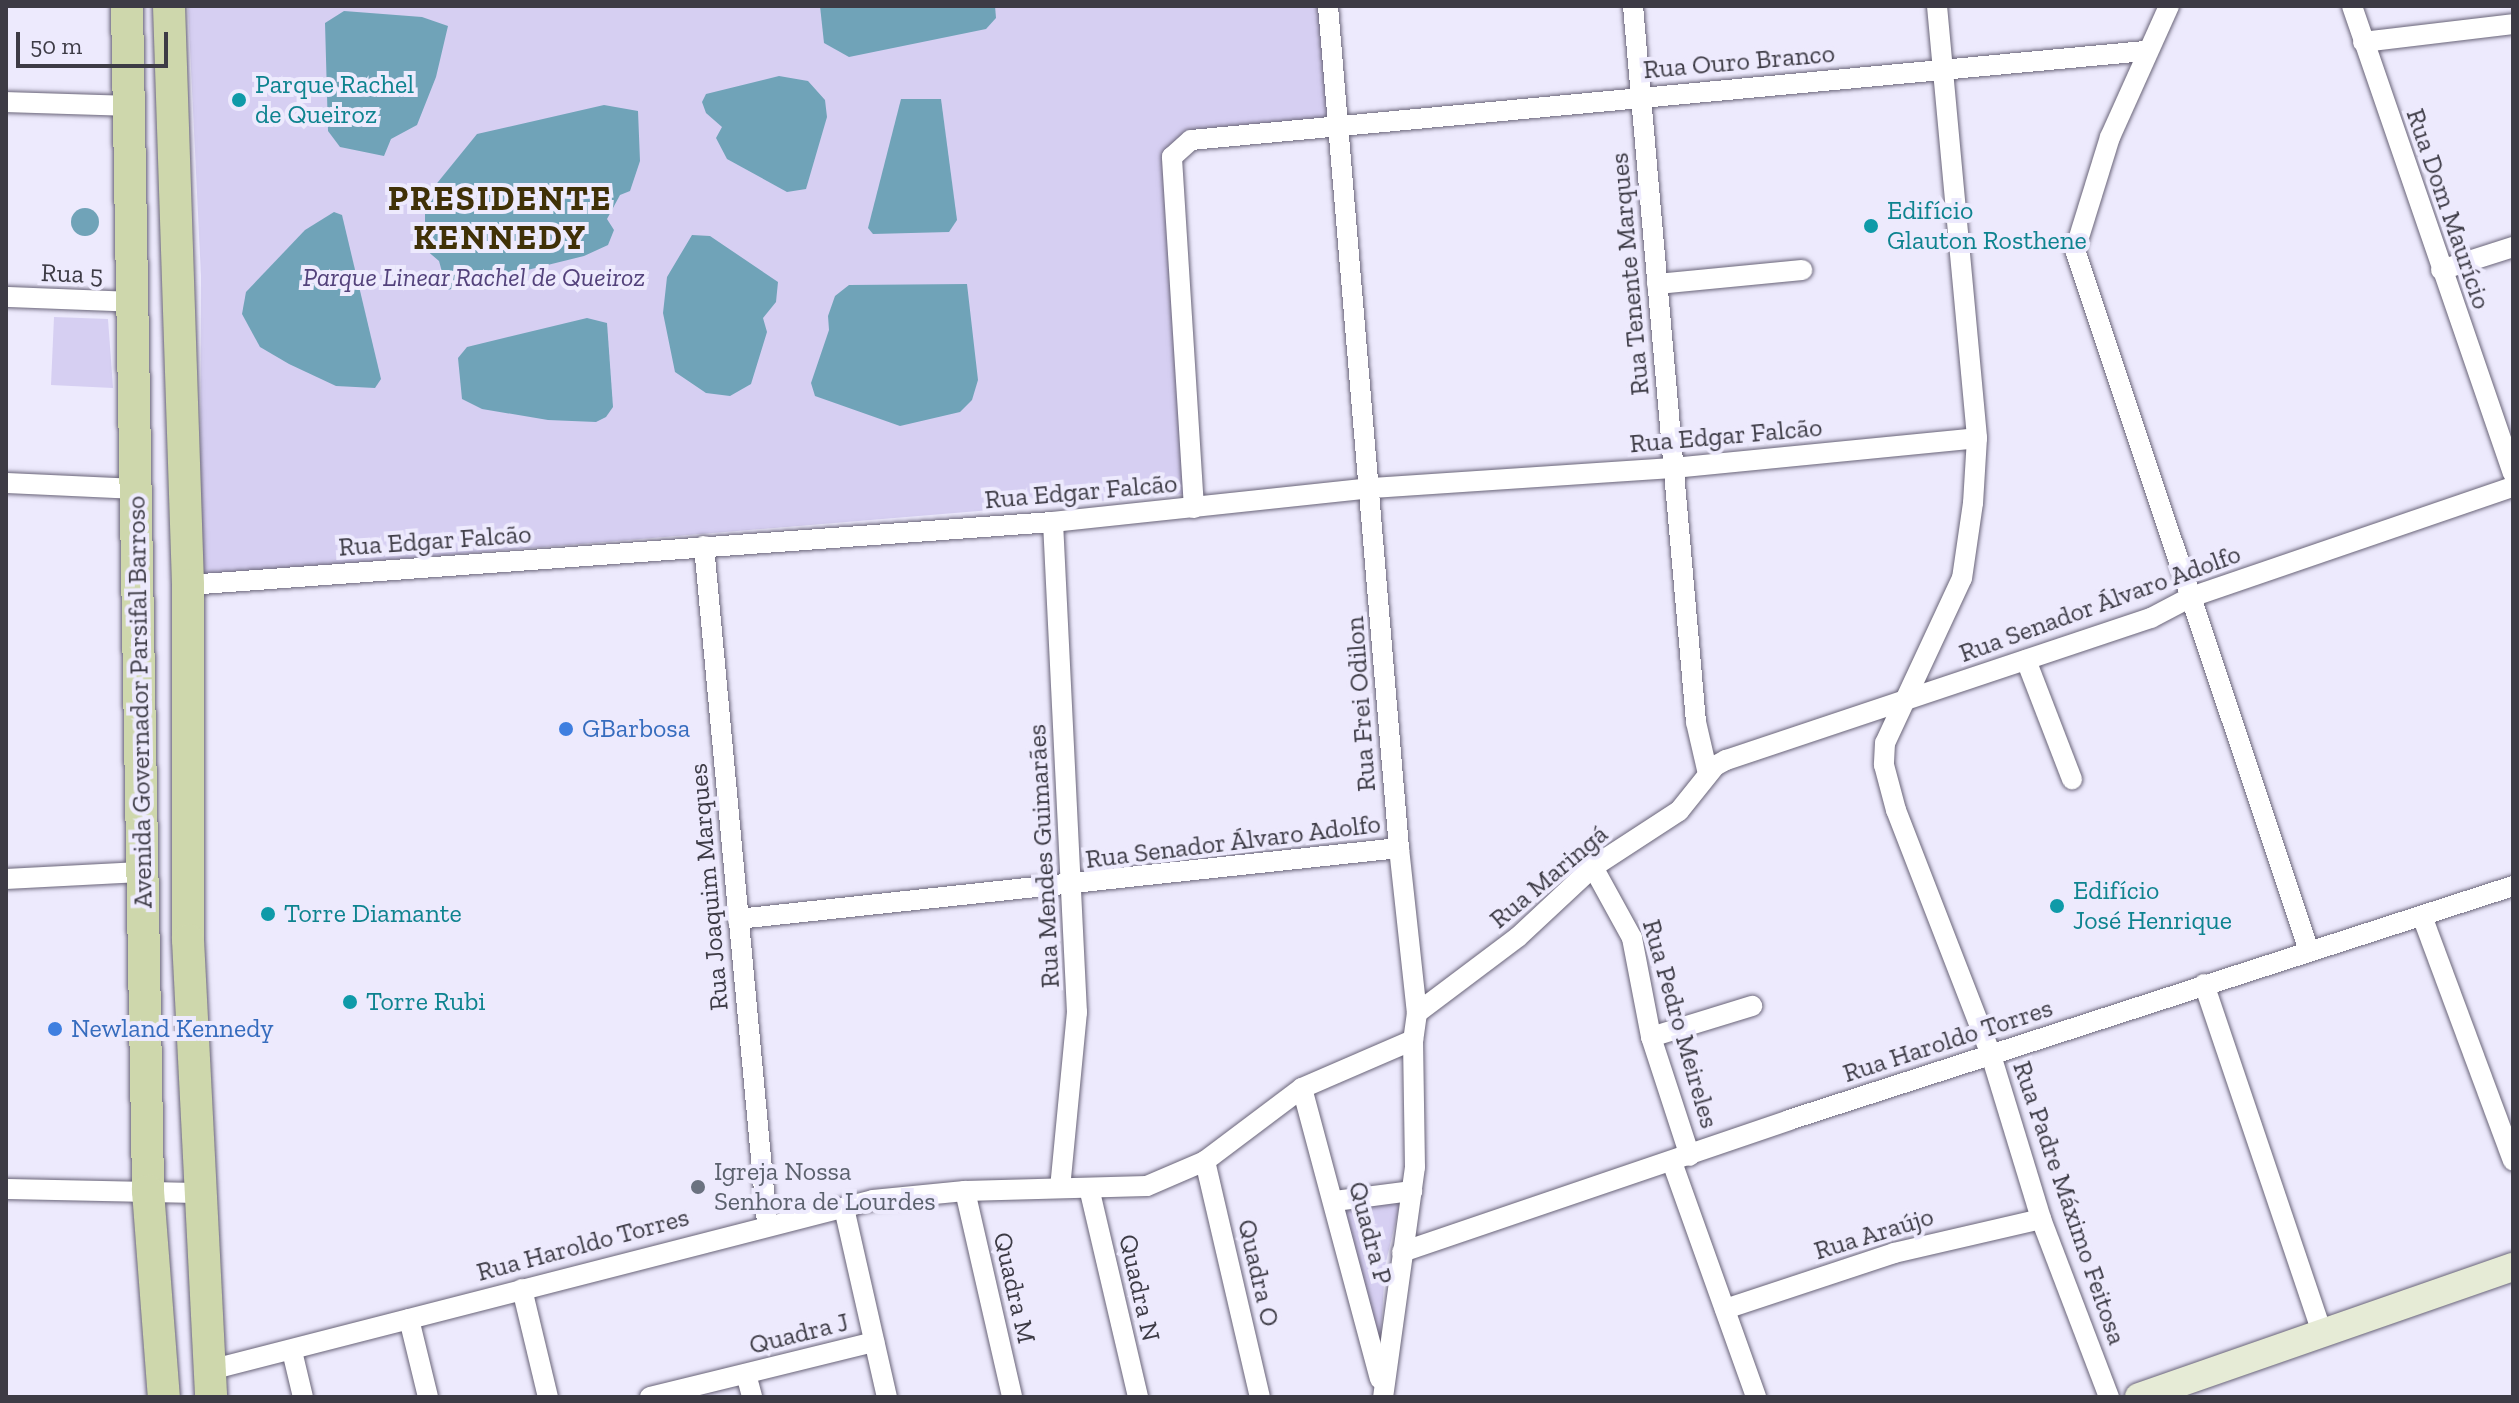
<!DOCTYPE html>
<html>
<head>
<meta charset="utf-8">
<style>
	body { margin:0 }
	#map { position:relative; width:2519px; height:1403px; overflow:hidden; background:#edeafd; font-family:"Zilla Slab",serif }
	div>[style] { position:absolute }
	.green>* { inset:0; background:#d6cff2 }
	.water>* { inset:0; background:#70a3b8 }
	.round { border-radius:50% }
	.roads { filter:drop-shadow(0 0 2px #696478) drop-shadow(0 0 2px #696478) }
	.street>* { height:20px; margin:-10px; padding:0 10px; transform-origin:10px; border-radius:10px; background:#fff }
	.secondary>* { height:28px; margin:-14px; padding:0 14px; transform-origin:14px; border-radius:14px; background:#e6ebd6 }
	.primary>* { height:32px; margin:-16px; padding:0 16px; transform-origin:16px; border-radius:16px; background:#ced7ac }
	.dots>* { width:22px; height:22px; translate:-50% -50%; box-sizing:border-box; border:4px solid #edeafd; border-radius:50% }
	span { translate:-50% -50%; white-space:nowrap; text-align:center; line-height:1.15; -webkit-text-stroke:8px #edeafd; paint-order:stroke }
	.street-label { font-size:26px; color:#3d3b45 }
	.culture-label { font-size:26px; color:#0d838f }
	.left { translate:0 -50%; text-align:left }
	.park-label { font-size:26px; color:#53427b; font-style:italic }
	.shop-label { font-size:26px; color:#366cbe }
	.worship-label { font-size:26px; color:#5b616d }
	.district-label { font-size:34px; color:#403107; font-weight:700; letter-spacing:2px }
	.frame { position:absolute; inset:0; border:8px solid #3d3b45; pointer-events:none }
	.scale { position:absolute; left:16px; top:32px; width:152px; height:36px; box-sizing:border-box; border:4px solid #3d3b45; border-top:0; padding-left:10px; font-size:24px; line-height:28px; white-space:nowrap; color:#3d3b45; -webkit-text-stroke:6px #edeafd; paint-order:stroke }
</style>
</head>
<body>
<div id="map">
	<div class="green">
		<i style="clip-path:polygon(188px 6px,1319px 6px,1330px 119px,1191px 132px,1162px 159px,1184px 494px,205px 575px,200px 571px,201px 276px)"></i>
		<i style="clip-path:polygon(54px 317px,108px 319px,113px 388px,51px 385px)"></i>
		<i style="clip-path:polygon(1401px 1199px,1385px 1266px,1380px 1351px,1344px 1210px)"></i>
	</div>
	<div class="water">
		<i style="clip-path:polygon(820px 6px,995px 6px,996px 18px,986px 29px,849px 57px,824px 43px)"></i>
		<i style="clip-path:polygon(344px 11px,422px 17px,448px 26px,436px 77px,417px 125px,391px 139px,384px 156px,340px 147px,328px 131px,325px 23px)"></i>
		<i style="clip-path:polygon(779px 76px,808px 81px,825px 100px,827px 117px,806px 189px,787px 192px,727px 159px,716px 138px,722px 127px,706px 113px,702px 102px,706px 94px)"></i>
		<i style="clip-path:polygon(901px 99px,941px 99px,957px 220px,949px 232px,873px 234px,868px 228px)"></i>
		<i style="clip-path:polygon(604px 105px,638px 111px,640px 161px,630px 191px,620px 195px,607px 219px,614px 230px,608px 245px,584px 256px,447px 290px,439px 261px,425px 249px,425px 198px,477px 134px)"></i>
		<i class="round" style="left:71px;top:208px;width:28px;height:28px"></i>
		<i style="clip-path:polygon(334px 212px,342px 215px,381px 379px,375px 388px,336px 386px,289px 364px,260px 347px,242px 314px,246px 292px,305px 230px)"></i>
		<i style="clip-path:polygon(692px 235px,710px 236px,778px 282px,776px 302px,763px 318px,767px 332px,751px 384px,730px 396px,706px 393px,675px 372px,663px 313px,667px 277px)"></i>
		<i style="clip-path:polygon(967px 284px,978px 380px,972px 400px,960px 412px,900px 426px,815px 396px,811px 383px,829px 330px,828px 316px,835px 296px,849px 285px)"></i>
		<i style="clip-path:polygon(587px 318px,607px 323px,613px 407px,606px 417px,596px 422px,548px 420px,482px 409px,462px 399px,458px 358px,467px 347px)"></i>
	</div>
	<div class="roads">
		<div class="street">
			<i style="left:1328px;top:6px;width:845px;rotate:85.18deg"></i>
			<i style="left:1399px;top:848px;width:166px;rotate:83.8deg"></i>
			<i style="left:1417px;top:1013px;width:27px;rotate:98deg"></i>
			<i style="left:1413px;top:1040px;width:127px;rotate:89.1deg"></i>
			<i style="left:1415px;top:1167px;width:232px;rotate:97.9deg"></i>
			<i style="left:1633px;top:6px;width:719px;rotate:84.97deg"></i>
			<i style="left:1696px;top:722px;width:53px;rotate:77deg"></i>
			<i style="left:1937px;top:6px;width:434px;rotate:84.7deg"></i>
			<i style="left:1977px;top:438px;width:65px;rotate:93.5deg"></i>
			<i style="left:1973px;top:503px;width:76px;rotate:98.3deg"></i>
			<i style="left:1962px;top:578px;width:182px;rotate:115deg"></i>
			<i style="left:1885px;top:743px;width:22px;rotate:93deg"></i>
			<i style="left:1884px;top:765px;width:47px;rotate:75.1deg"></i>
			<i style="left:1896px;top:810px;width:263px;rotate:68.8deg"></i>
			<i style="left:1991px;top:1055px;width:171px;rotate:73deg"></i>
			<i style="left:2041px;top:1219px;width:191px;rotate:69.1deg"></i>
			<i style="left:2169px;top:6px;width:144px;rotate:114.2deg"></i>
			<i style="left:2110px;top:137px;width:118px;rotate:107.2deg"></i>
			<i style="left:2075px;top:250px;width:739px;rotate:71.54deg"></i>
			<i style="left:2352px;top:6px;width:494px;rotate:71deg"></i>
			<i style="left:2363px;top:42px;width:151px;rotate:-6.8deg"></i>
			<i style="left:6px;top:102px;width:124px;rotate:1.8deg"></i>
			<i style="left:2441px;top:270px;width:76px;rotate:-17.7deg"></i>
			<i style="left:1657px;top:284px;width:146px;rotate:-5.5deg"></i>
			<i style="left:6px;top:297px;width:130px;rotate:2.2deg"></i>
			<i style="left:6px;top:483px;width:132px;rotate:2.6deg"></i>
			<i style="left:1194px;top:508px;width:352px;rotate:-93.6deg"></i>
			<i style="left:1172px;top:157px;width:25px;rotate:-42deg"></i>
			<i style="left:1191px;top:140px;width:958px;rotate:-5.33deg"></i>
			<i style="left:1053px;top:522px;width:491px;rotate:87.2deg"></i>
			<i style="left:1077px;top:1012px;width:176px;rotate:95.5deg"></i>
			<i style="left:704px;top:546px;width:680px;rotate:84.68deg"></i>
			<i style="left:188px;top:585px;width:867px;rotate:-4.17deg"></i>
			<i style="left:1053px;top:522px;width:320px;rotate:-6.1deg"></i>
			<i style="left:1371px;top:488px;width:303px;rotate:-3.8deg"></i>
			<i style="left:1673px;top:468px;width:305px;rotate:-5.6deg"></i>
			<i style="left:2026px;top:660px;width:128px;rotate:68.9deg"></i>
			<i style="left:1593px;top:867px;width:81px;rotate:61.2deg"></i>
			<i style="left:1632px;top:938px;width:101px;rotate:79.1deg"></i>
			<i style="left:1651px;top:1037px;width:125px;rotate:71.9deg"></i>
			<i style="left:6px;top:879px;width:134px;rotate:-3deg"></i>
			<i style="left:2422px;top:916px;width:261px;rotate:69.6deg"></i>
			<i style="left:738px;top:919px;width:665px;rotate:-6.13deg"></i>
			<i style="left:2204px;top:984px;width:367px;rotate:71.3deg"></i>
			<i style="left:1417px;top:1013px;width:126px;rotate:-37deg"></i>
			<i style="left:1518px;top:937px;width:103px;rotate:-43deg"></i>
			<i style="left:1593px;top:867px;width:103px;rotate:-33.1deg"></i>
			<i style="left:1679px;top:811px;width:58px;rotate:-51.3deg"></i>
			<i style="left:1715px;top:766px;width:13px;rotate:-29deg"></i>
			<i style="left:1726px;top:760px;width:448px;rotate:-18.5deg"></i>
			<i style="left:2151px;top:618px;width:45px;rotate:-27.7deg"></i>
			<i style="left:2191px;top:597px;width:340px;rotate:-18.9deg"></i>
			<i style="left:1651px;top:1037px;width:106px;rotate:-17.1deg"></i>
			<i style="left:1302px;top:1088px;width:301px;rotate:75deg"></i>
			<i style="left:1205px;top:1161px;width:242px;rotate:76.9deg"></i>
			<i style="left:1672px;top:1162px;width:250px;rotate:70.3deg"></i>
			<i style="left:6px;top:1189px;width:193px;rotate:1.2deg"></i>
			<i style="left:965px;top:1191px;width:211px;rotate:77.1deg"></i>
			<i style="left:1090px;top:1192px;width:211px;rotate:76.8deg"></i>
			<i style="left:1335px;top:1201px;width:78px;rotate:-7.4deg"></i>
			<i style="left:844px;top:1208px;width:194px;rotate:77.2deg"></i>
			<i style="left:1402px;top:1252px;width:409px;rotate:-18.8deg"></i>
			<i style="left:1789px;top:1120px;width:761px;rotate:-17.91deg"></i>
			<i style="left:522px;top:1289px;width:111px;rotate:76.5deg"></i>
			<i style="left:1725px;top:1309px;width:178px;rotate:-18.3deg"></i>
			<i style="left:1894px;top:1253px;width:151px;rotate:-13deg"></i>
			<i style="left:409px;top:1319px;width:80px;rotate:76.3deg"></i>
			<i style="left:292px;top:1351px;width:47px;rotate:76.6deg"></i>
			<i style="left:210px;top:1370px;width:684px;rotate:-14.38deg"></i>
			<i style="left:873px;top:1200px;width:92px;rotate:-5.6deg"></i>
			<i style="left:965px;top:1191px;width:182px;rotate:-1.6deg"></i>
			<i style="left:1147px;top:1186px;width:63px;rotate:-23.3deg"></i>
			<i style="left:1205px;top:1161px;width:121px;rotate:-37deg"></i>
			<i style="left:1302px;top:1088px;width:121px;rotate:-23.4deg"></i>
			<i style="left:746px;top:1374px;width:24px;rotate:75deg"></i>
			<i style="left:650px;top:1397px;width:231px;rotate:-13.8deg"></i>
		</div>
		<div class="secondary">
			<i style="left:2139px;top:1397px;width:396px;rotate:-19.2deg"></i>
		</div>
		<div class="primary">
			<i style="left:127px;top:6px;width:1185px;rotate:88.98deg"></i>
			<i style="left:148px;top:1191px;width:207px;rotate:85.6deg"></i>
			<i style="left:169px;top:6px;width:579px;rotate:88.12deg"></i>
			<i style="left:188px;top:585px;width:355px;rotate:90deg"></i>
			<i style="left:188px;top:940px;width:458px;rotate:87.1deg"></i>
		</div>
	</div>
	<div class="dots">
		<i style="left:239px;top:100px;background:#0f9aa8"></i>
		<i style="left:1871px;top:226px;background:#0f9aa8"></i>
		<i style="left:566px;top:729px;background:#3f7fe0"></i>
		<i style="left:2057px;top:906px;background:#0f9aa8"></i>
		<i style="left:268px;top:914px;background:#0f9aa8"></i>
		<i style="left:350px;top:1002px;background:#0f9aa8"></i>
		<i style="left:55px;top:1029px;background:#3f7fe0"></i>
		<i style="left:698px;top:1187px;background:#6b7280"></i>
	</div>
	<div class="street-label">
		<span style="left:1739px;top:62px;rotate:-5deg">Rua Ouro Branco</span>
		<span style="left:2448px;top:209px;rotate:71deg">Rua Dom Maurício</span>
		<span style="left:72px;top:274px;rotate:2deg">Rua 5</span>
		<span style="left:1630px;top:274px;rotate:-95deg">Rua Tenente Marques</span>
		<span style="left:1726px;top:436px;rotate:-5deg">Rua Edgar Falcão</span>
		<span style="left:1081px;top:492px;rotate:-5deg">Rua Edgar Falcão</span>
		<span style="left:435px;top:541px;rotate:-4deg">Rua Edgar Falcão</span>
		<span style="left:2100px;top:604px;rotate:-20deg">Rua Senador Álvaro Adolfo</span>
		<span style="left:140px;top:702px;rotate:-91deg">Avenida Governador Parsifal Barroso</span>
		<span style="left:1361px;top:704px;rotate:-94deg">Rua Frei Odilon</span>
		<span style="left:1233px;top:842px;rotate:-7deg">Rua Senador Álvaro Adolfo</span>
		<span style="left:1044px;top:856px;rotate:-93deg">Rua Mendes Guimarães</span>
		<span style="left:1549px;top:877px;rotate:-40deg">Rua Maringá</span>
		<span style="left:709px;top:887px;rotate:-95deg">Rua Joaquim Marques</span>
		<span style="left:1680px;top:1024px;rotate:74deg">Rua Pedro Meireles</span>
		<span style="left:1948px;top:1041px;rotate:-18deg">Rua Haroldo Torres</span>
		<span style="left:2069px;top:1203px;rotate:71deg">Rua Padre Máximo Feitosa</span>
		<span style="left:1370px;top:1233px;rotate:75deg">Quadra P</span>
		<span style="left:1874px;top:1234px;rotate:-17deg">Rua Araújo</span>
		<span style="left:583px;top:1245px;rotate:-15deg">Rua Haroldo Torres</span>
		<span style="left:1258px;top:1273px;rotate:77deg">Quadra O</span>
		<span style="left:1014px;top:1288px;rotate:77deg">Quadra M</span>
		<span style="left:1139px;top:1288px;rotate:77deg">Quadra N</span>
		<span style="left:799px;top:1334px;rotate:-14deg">Quadra J</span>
	</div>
	<div class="culture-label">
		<span class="left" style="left:255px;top:100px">Parque Rachel<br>de Queiroz</span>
		<span class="left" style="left:1887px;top:226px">Edifício<br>Glauton Rosthene</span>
		<span class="left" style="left:2073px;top:906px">Edifício<br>José Henrique</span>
		<span class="left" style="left:284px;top:914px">Torre Diamante</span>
		<span class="left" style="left:366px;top:1002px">Torre Rubi</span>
	</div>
	<div class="park-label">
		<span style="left:474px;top:278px">Parque Linear Rachel de Queiroz</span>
	</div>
	<div class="shop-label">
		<span class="left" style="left:582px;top:729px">GBarbosa</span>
		<span class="left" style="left:71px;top:1029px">Newland Kennedy</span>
	</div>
	<div class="worship-label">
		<span class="left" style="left:714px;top:1187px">Igreja Nossa<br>Senhora de Lourdes</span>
	</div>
	<div class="district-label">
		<span style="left:500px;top:218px">PRESIDENTE<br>KENNEDY</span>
	</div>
	<div class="frame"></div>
	<div class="scale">50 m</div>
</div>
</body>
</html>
